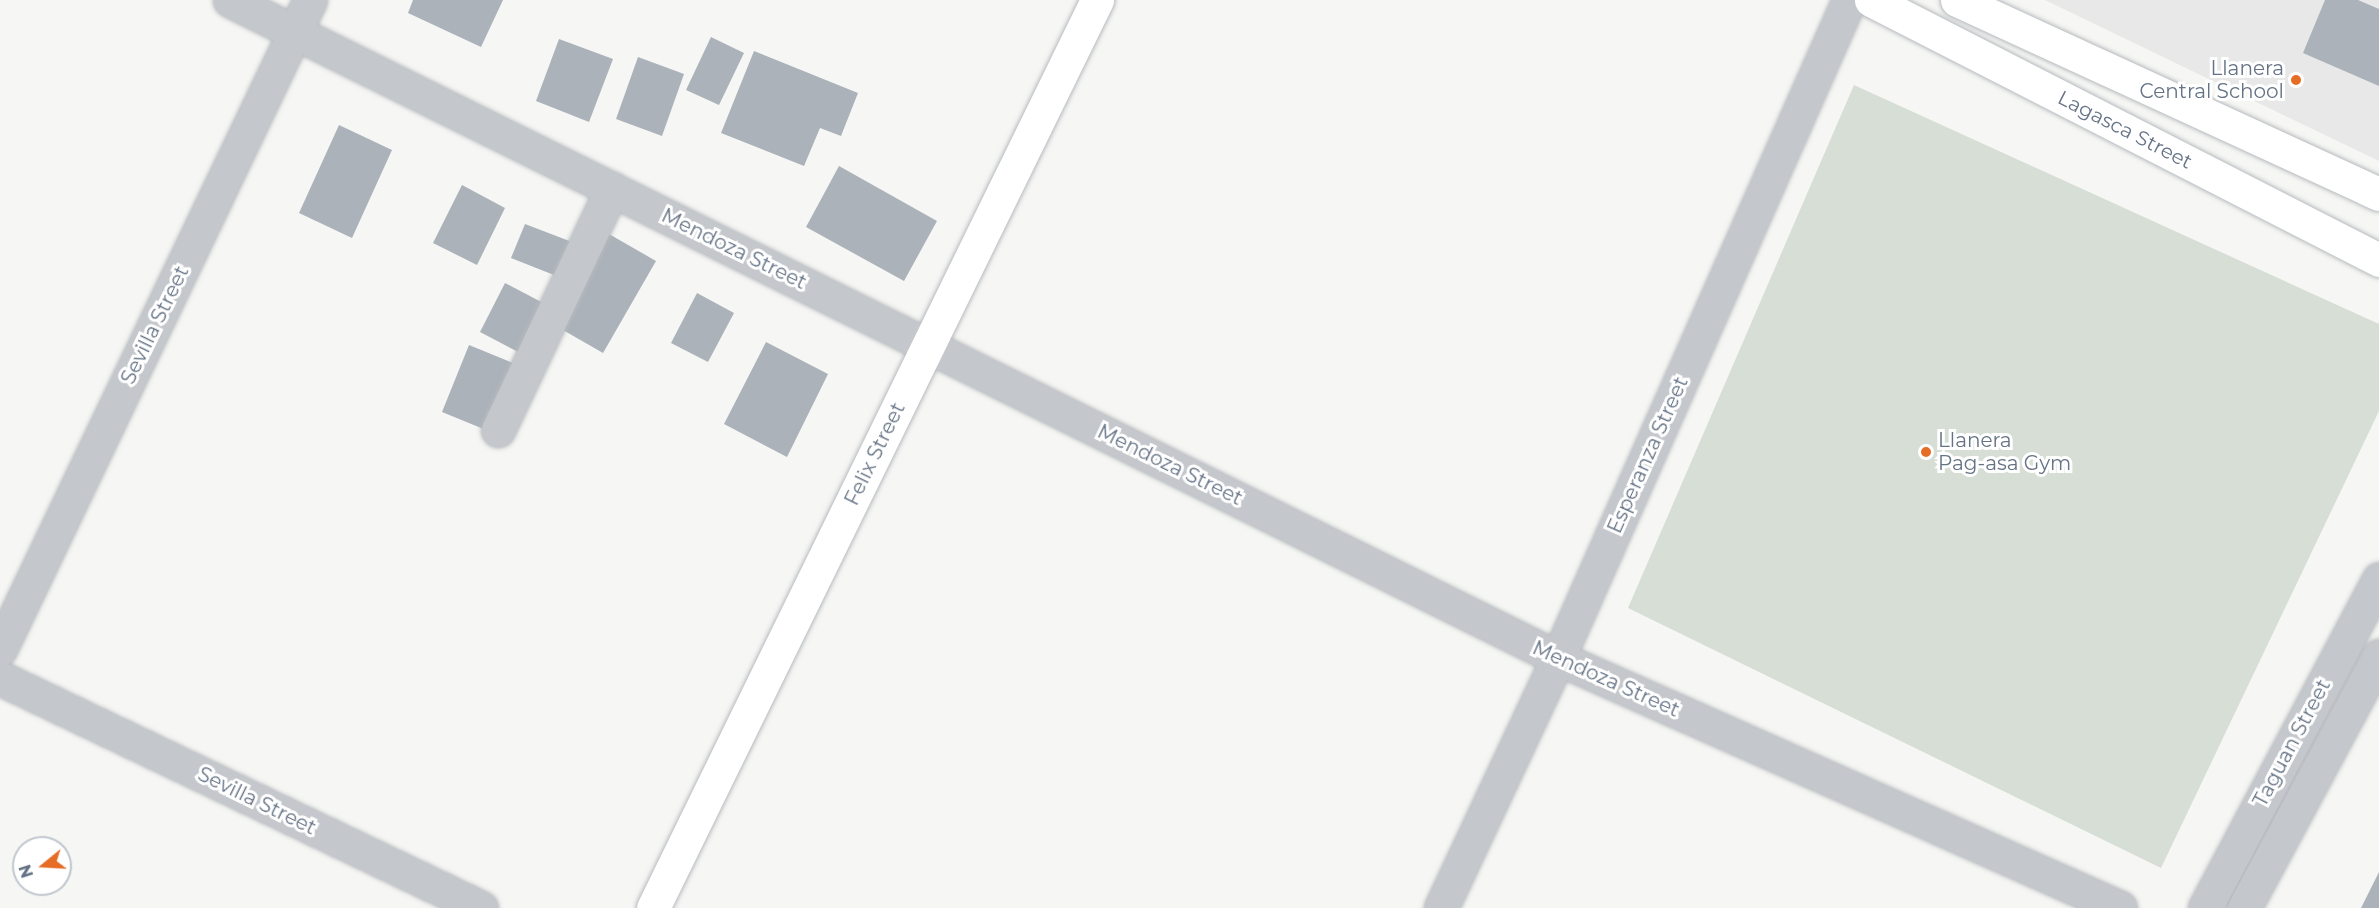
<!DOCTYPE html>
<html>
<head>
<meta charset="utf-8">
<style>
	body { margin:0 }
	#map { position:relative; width:2379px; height:908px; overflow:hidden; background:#f6f7f4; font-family:Montserrat,sans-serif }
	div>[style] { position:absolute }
	.built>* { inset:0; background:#e7e8e7 }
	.green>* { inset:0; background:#d7ded5 }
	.building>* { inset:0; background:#abb2b9 }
	.roads { filter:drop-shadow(0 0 2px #b7babf) drop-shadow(0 0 2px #b7babf) }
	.minor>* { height:33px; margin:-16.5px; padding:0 16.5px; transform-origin:16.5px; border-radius:16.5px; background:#c4c7cb }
	.major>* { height:33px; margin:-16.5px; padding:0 16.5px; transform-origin:16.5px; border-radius:16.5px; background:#fff }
	.dots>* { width:16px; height:16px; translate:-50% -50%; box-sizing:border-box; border:3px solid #fff; border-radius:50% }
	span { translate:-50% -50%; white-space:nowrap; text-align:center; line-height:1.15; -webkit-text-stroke:6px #fff; paint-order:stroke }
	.poi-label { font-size:20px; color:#657385 }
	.right { translate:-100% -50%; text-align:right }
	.left { translate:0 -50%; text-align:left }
	.street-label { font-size:20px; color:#657385 }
	.north { position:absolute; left:12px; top:836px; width:60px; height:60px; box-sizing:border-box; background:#fff; border:2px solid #c1c7ce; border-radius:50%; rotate:252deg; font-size:16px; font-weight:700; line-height:24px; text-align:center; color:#657385 }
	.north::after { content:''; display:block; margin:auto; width:21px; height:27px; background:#e66d25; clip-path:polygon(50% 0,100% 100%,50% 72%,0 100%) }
</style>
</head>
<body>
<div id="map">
	<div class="built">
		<i style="clip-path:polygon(2045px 0,2379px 0,2379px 161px)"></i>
	</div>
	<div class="green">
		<i style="clip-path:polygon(1854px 85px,2379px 324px,2379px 411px,2161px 868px,1628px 608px)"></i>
	</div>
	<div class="building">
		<i style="clip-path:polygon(413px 0,503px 0,481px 47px,408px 13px)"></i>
		<i style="clip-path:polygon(2325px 0,2358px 0,2379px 9px,2379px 86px,2303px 53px)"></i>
		<i style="clip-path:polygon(711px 37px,744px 53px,719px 105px,686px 90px)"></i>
		<i style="clip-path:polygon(559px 39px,613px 59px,589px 122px,536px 101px)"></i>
		<i style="clip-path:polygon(754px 51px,858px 93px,841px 136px,820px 128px,804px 166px,721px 133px)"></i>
		<i style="clip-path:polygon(638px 57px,684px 74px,662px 136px,616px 119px)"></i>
		<i style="clip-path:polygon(339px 125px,392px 150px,352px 238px,299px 213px)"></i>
		<i style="clip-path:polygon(839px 166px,937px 221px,904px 281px,806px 227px)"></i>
		<i style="clip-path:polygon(462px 185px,505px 208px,477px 265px,433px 243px)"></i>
		<i style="clip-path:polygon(525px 224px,572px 242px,559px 277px,511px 258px)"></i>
		<i style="clip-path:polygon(609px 234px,656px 261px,603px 353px,556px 326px)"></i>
		<i style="clip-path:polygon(505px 283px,547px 305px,522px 354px,480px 332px)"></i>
		<i style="clip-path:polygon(697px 293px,734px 313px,708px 362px,671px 343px)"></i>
		<i style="clip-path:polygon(766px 342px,828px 374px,787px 457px,724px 424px)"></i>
		<i style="clip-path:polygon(469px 345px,513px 363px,486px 430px,442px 412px)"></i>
		<i style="clip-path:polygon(2379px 872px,2379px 908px,2361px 908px)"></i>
	</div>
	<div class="roads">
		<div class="minor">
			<i style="left:230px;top:0;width:1482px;rotate:26.36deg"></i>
			<i style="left:1558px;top:658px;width:615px;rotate:23.98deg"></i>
			<i style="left:498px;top:430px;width:267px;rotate:-64.7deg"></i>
			<i style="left:0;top:649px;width:719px;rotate:-64.47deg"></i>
			<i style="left:0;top:678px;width:533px;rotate:25.56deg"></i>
			<i style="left:1441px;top:908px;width:276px;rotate:-64.9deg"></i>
			<i style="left:1558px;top:658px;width:719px;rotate:-66.14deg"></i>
			<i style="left:2205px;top:908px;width:372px;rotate:-62.1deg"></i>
			<i style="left:2244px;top:908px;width:286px;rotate:-61.8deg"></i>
		</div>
		<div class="major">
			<i style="left:1871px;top:0;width:571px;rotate:27.1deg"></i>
			<i style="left:1957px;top:0;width:464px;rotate:24.7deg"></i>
			<i style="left:653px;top:908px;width:1011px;rotate:-63.94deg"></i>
		</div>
	</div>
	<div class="dots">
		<i style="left:2296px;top:80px;background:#e66d25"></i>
		<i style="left:1926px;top:452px;background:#e66d25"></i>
	</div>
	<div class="poi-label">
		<span class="right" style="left:2284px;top:80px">Llanera<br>Central School</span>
		<span class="left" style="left:1938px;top:452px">Llanera<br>Pag-asa Gym</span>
	</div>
	<div class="street-label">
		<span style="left:2125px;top:130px;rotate:27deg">Lagasca Street</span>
		<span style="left:734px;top:249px;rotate:26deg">Mendoza Street</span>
		<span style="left:155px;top:325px;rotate:-64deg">Sevilla Street</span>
		<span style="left:875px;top:454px;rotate:-64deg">Felix Street</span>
		<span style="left:1648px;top:455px;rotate:-66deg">Esperanza Street</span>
		<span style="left:1170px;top:465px;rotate:26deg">Mendoza Street</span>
		<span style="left:1606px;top:679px;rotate:24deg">Mendoza Street</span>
		<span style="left:2292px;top:743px;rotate:-62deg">Taguan Street</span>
		<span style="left:257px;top:801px;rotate:26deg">Sevilla Street</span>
	</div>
	<div class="north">N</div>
</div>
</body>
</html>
